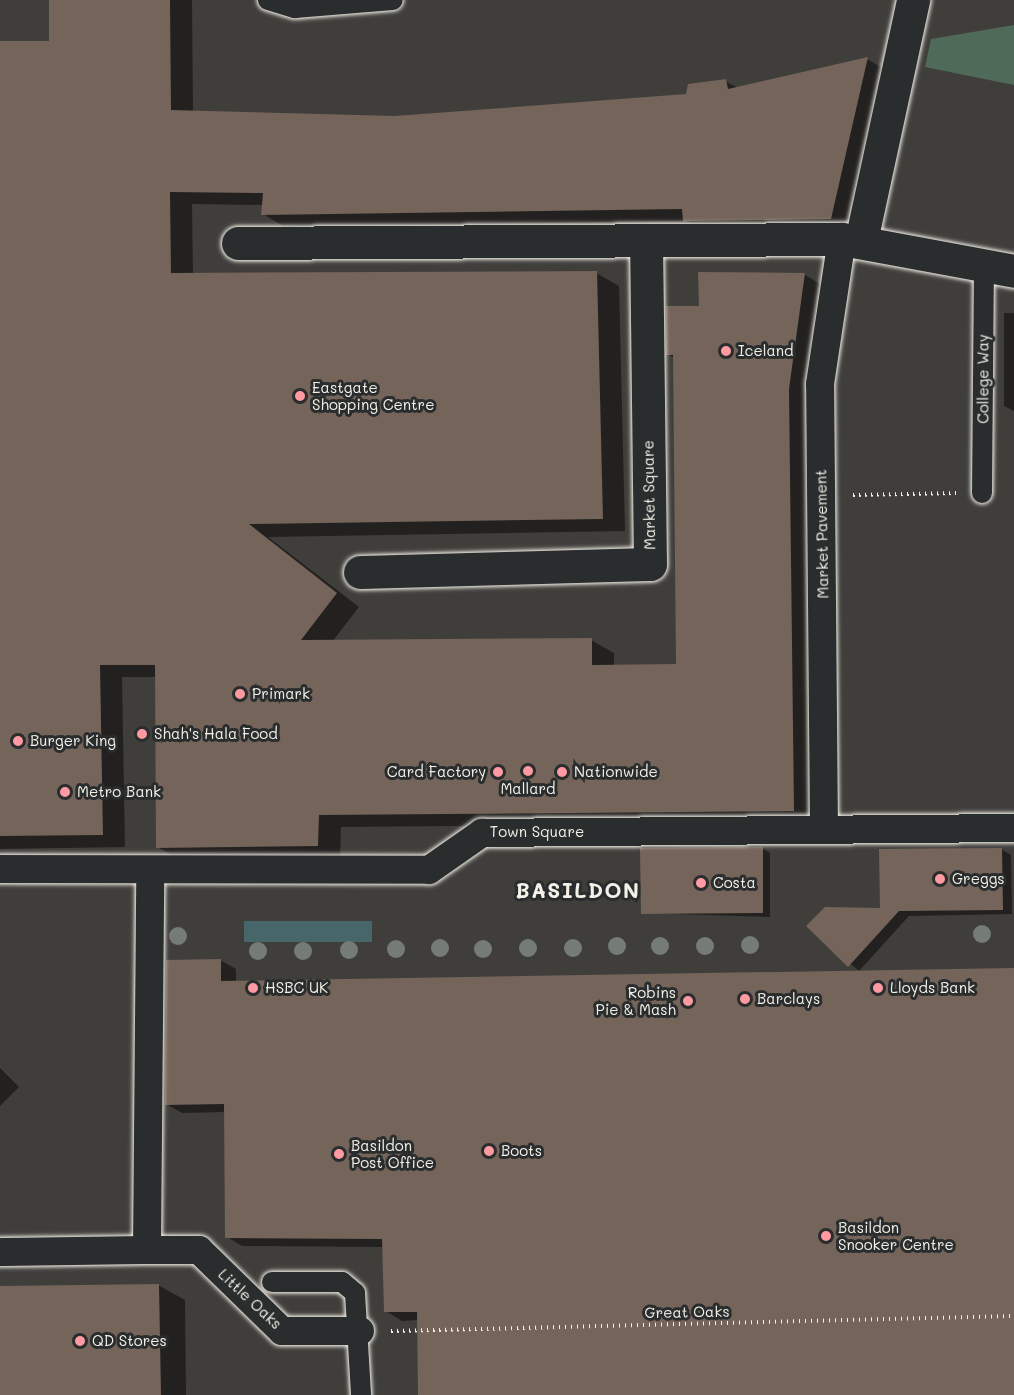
<!DOCTYPE html>
<html>
<head>
<meta charset="utf-8">
<style>
	body { margin:0 }
	#map { position:relative; width:1014px; height:1395px; overflow:hidden; background:#2a2d2e; font-family:Mali,sans-serif }
	div>[style] { position:absolute }
	.built>* { inset:0; background:#403e3b }
	.green>* { inset:0; background:#506a59 }
	.water>* { inset:0; background:#476669 }
	.shadow>* { inset:0; background:#0007 }
	.building>* { inset:0; background:#74645a }
	.path>* { height:4px; margin-top:-2px; transform-origin:0; background:repeating-linear-gradient(90deg,#f4f1e8 0 1.5px,transparent 0 6px) }
	.roads { filter:drop-shadow(0 0 2px #f4f1e8) drop-shadow(0 0 2px #f4f1e8) }
	.service>* { height:20px; margin:-10px; padding:0 10px; transform-origin:10px; border-radius:10px; background:#2a2d2e }
	.pedestrian>* { height:28px; margin:-14px; padding:0 14px; transform-origin:14px; border-radius:14px; background:#2a2d2e }
	.minor>* { height:33px; margin:-16.5px; padding:0 16.5px; transform-origin:16.5px; border-radius:16.5px; background:#2a2d2e }
	.trees>* { width:18px; height:18px; margin:-9px; border-radius:50%; background:#757b75 }
	.dots>* { width:16px; height:16px; translate:-50% -50%; box-sizing:border-box; border:3px solid #2a2d2e; border-radius:50% }
	span { translate:-50% -50%; white-space:nowrap; text-align:center; line-height:1.15; -webkit-text-stroke:6px #2a2d2e; paint-order:stroke }
	.poi-label { font-size:15px; color:#f4f1e8 }
	.left { translate:0 -50%; text-align:left }
	.right { translate:-100% -50%; text-align:right }
	.street-label { font-size:15px; color:#f4f1e8 }
	.district-label { font-size:21px; color:#f4f1e8; font-weight:700; letter-spacing:1.5px }
</style>
</head>
<body>
<div id="map">
	<div class="built">
		<i style="clip-path:polygon(0 0,1014px 0,1014px 1395px,0 1395px)"></i>
	</div>
	<div class="green">
		<i style="clip-path:polygon(1014px 25px,1014px 85px,925px 67px,931px 39px)"></i>
	</div>
	<div class="water">
		<i style="clip-path:polygon(244px 921px,372px 921px,372px 942px,244px 942px)"></i>
	</div>
	<div class="shadow">
		<i style="clip-path:polygon(50px 0,192px 0,193px 112px,395px 118px,688px 95px,725px 81px,738px 88px,867px 59px,889px 72px,854px 231px,707px 233px,687px 221px,285px 227px,263px 214px,264px 205px,192px 204px,193px 275px,596px 273px,619px 286px,625px 531px,268px 537px,359px 607px,332px 642px,591px 640px,614px 653px,614px 666px,678px 666px,674px 358px,668px 354px,700px 307px,700px 274px,805px 275px,827px 288px,816px 823px,341px 827px,340px 858px,180px 860px,158px 847px,157px 677px,122px 677px,125px 847px,0 849px,0 42px,50px 42px)"></i>
		<i style="clip-path:polygon(1004px 313px,1014px 313px,1014px 411px,1004px 406px)"></i>
		<i style="clip-path:polygon(762px 848px,770px 853px,770px 917px,642px 913px)"></i>
		<i style="clip-path:polygon(1001px 849px,1011px 855px,1012px 914px,909px 916px,859px 971px,808px 926px,881px 909px)"></i>
		<i style="clip-path:polygon(220px 960px,236px 969px,236px 982px,1014px 970px,1014px 1395px,420px 1395px,418px 1320px,402px 1321px,386px 1311px,383px 1247px,242px 1246px,227px 1237px,225px 1112px,182px 1113px,166px 1104px)"></i>
		<i style="clip-path:polygon(0 1068px,19px 1087px,0 1106px)"></i>
		<i style="clip-path:polygon(158px 1285px,185px 1300px,186px 1395px,0 1395px,0 1288px)"></i>
	</div>
	<div class="building">
		<i style="clip-path:polygon(49px 0,170px 0,171px 110px,395px 116px,489px 109px,686px 94px,688px 84px,726px 79px,728px 89px,868px 57px,831px 219px,683px 221px,682px 209px,261px 215px,263px 193px,170px 192px,171px 273px,597px 271px,603px 519px,249px 524px,337px 593px,301px 640px,592px 638px,592px 665px,676px 664px,673px 355px,666px 355px,666px 306px,699px 306px,698px 272px,805px 273px,789px 389px,794px 811px,319px 815px,318px 846px,156px 848px,155px 665px,100px 665px,103px 835px,0 836px,0 41px,49px 41px)"></i>
		<i style="clip-path:polygon(763px 847px,763px 913px,641px 914px,640px 848px)"></i>
		<i style="clip-path:polygon(1002px 848px,1003px 910px,899px 911px,848px 967px,806px 926px,825px 907px,880px 908px,879px 849px)"></i>
		<i style="clip-path:polygon(221px 959px,221px 981px,1014px 968px,1014px 1395px,418px 1395px,417px 1312px,384px 1312px,382px 1239px,225px 1238px,224px 1104px,165px 1105px,166px 960px)"></i>
		<i style="clip-path:polygon(159px 1284px,161px 1395px,0 1395px,0 1286px)"></i>
	</div>
	<div class="path">
		<i style="left:853px;top:495px;width:103px;rotate:-1.1deg"></i>
		<i style="left:391px;top:1331px;width:623px;rotate:-1.38deg"></i>
	</div>
	<div class="roads">
		<div class="service">
			<i style="left:268px;top:0;width:28px;rotate:17deg"></i>
			<i style="left:295px;top:8px;width:98px;rotate:-4.7deg"></i>
			<i style="left:982px;top:493px;width:227px;rotate:-89.5deg"></i>
			<i style="left:272px;top:1282px;width:70px"></i>
			<i style="left:342px;top:1282px;width:17px;rotate:40deg"></i>
			<i style="left:355px;top:1293px;width:102px;rotate:86.6deg"></i>
		</div>
		<div class="pedestrian">
			<i style="left:824px;top:830px;width:446px;rotate:-90.5deg"></i>
			<i style="left:820px;top:384px;width:147px;rotate:-81.4deg"></i>
			<i style="left:0;top:869px;width:429px;rotate:0.1deg"></i>
			<i style="left:429px;top:870px;width:65px;rotate:-34.9deg"></i>
			<i style="left:482px;top:833px;width:532px;rotate:-0.54deg"></i>
			<i style="left:147px;top:1250px;width:52px"></i>
			<i style="left:199px;top:1250px;width:116px;rotate:44.3deg"></i>
			<i style="left:282px;top:1331px;width:78px"></i>
			<i style="left:0;top:1252px;width:147px;rotate:-0.8deg"></i>
			<i style="left:147px;top:1250px;width:379px;rotate:-89.5deg"></i>
		</div>
		<div class="minor">
			<i style="left:861px;top:241px;width:247px;rotate:-77.8deg"></i>
			<i style="left:238px;top:243px;width:604px;rotate:-0.38deg"></i>
			<i style="left:842px;top:239px;width:175px;rotate:10.5deg"></i>
			<i style="left:360px;top:572px;width:290px;rotate:-1.6deg"></i>
			<i style="left:650px;top:564px;width:321px;rotate:-90.7deg"></i>
		</div>
	</div>
	<div class="trees">
		<i style="left:982px;top:934px"></i>
		<i style="left:178px;top:936px"></i>
		<i style="left:750px;top:945px"></i>
		<i style="left:617px;top:946px"></i>
		<i style="left:660px;top:946px"></i>
		<i style="left:705px;top:946px"></i>
		<i style="left:440px;top:948px"></i>
		<i style="left:528px;top:948px"></i>
		<i style="left:573px;top:948px"></i>
		<i style="left:396px;top:949px"></i>
		<i style="left:483px;top:949px"></i>
		<i style="left:349px;top:950px"></i>
		<i style="left:258px;top:951px"></i>
		<i style="left:303px;top:951px"></i>
	</div>
	<div class="dots">
		<i style="left:726px;top:351px;background:#ff9aa2"></i>
		<i style="left:300px;top:396px;background:#ff9aa2"></i>
		<i style="left:240px;top:694px;background:#ff9aa2"></i>
		<i style="left:142px;top:734px;background:#ff9aa2"></i>
		<i style="left:18px;top:741px;background:#ff9aa2"></i>
		<i style="left:528px;top:771px;background:#ff9aa2"></i>
		<i style="left:498px;top:772px;background:#ff9aa2"></i>
		<i style="left:562px;top:772px;background:#ff9aa2"></i>
		<i style="left:65px;top:792px;background:#ff9aa2"></i>
		<i style="left:940px;top:879px;background:#ff9aa2"></i>
		<i style="left:701px;top:883px;background:#ff9aa2"></i>
		<i style="left:253px;top:988px;background:#ff9aa2"></i>
		<i style="left:878px;top:988px;background:#ff9aa2"></i>
		<i style="left:745px;top:999px;background:#ff9aa2"></i>
		<i style="left:688px;top:1001px;background:#ff9aa2"></i>
		<i style="left:489px;top:1151px;background:#ff9aa2"></i>
		<i style="left:339px;top:1154px;background:#ff9aa2"></i>
		<i style="left:826px;top:1236px;background:#ff9aa2"></i>
		<i style="left:80px;top:1341px;background:#ff9aa2"></i>
	</div>
	<div class="poi-label">
		<span class="left" style="left:738px;top:351px">Iceland</span>
		<span class="left" style="left:312px;top:396px">Eastgate<br>Shopping Centre</span>
		<span class="left" style="left:252px;top:694px">Primark</span>
		<span class="left" style="left:154px;top:734px">Shah's Hala Food</span>
		<span class="left" style="left:30px;top:741px">Burger King</span>
		<span class="right" style="left:486px;top:772px">Card Factory</span>
		<span class="left" style="left:574px;top:772px">Nationwide</span>
		<span style="left:528px;top:789px">Mallard</span>
		<span class="left" style="left:77px;top:792px">Metro Bank</span>
		<span class="left" style="left:952px;top:879px">Greggs</span>
		<span class="left" style="left:713px;top:883px">Costa</span>
		<span class="left" style="left:265px;top:988px">HSBC UK</span>
		<span class="left" style="left:890px;top:988px">Lloyds Bank</span>
		<span class="right" style="left:676px;top:1001px">Robins<br>Pie &amp; Mash</span>
		<span class="left" style="left:757px;top:999px">Barclays</span>
		<span class="left" style="left:351px;top:1154px">Basildon<br>Post Office</span>
		<span class="left" style="left:501px;top:1151px">Boots</span>
		<span class="left" style="left:838px;top:1236px">Basildon<br>Snooker Centre</span>
		<span class="left" style="left:92px;top:1341px">QD Stores</span>
	</div>
	<div class="street-label">
		<span style="left:983px;top:379px;rotate:-90deg">College Way</span>
		<span style="left:649px;top:495px;rotate:-91deg">Market Square</span>
		<span style="left:822px;top:534px;rotate:-91deg">Market Pavement</span>
		<span style="left:537px;top:832px">Town Square</span>
		<span style="left:250px;top:1299px;rotate:43deg">Little Oaks</span>
		<span style="left:687px;top:1312px;rotate:-1deg">Great Oaks</span>
	</div>
	<div class="district-label">
		<span style="left:578px;top:890px">BASILDON</span>
	</div>
</div>
</body>
</html>
